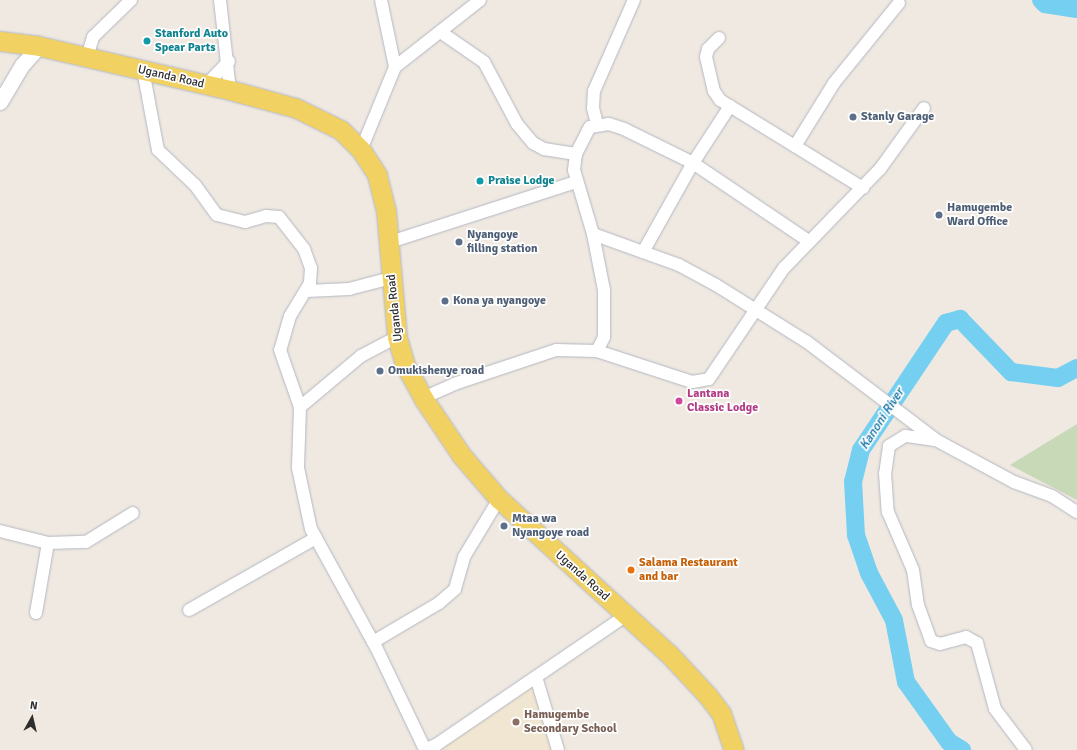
<!DOCTYPE html>
<html>
<head>
<meta charset="utf-8">
<style>
	body { margin:0 }
	#map { position:relative; width:1077px; height:750px; overflow:hidden; background:#efe9e1; font-family:Signika,sans-serif }
	div>[style] { position:absolute }
	.education>* { inset:0; background:#f0e6d1 }
	.cemetery>* { inset:0; background:#c8d9b8 }
	.river>* { height:18px; margin:-9px; padding:0 9px; transform-origin:9px; border-radius:9px; background:#75cff0 }
	.roads { filter:drop-shadow(0 0 1px #b4b7c1) drop-shadow(0 0 1px #b4b7c1) }
	.minor>* { height:12px; margin:-6px; padding:0 6px; transform-origin:6px; border-radius:6px; background:#fff }
	.tertiary>* { height:15px; margin:-7.5px; padding:0 7.5px; transform-origin:7.5px; border-radius:7.5px; background:#fff }
	.primary>* { height:19px; margin:-9.5px; padding:0 9.5px; transform-origin:9.5px; border-radius:9.5px; background:#f2d163 }
	.dots>* { width:11px; height:11px; translate:-50% -50%; box-sizing:border-box; border:2px solid #fff; border-radius:50% }
	span { translate:-50% -50%; white-space:nowrap; text-align:center; line-height:1.15; -webkit-text-stroke:3.5px #fff; paint-order:stroke }
	.culture-label { font-size:12px; color:#0d838f; font-weight:700 }
	.left { translate:0 -50%; text-align:left }
	.street-label { font-size:12px; color:#2e2e2e }
	.service-label { font-size:12px; color:#4e5e75; font-weight:700 }
	.hotel-label { font-size:12px; color:#b23c85; font-weight:700 }
	.food-label { font-size:12px; color:#c56008; font-weight:700 }
	.education-label { font-size:12px; color:#785e54; font-weight:700 }
	.water-label { font-size:13px; color:#0d6fa3; font-style:italic }
	.north { position:absolute; left:12px; top:698px; width:40px; height:40px; -webkit-text-stroke:3px #fff; paint-order:stroke; rotate:8deg; font-size:11px; font-weight:700; line-height:16px; text-align:center; color:#2e2e2e }
	.north::after { content:''; display:block; margin:auto; width:14px; height:18px; background:#2e2e2e; clip-path:polygon(50% 0,100% 100%,50% 72%,0 100%) }
</style>
</head>
<body>
<div id="map">
	<div class="education">
		<i style="clip-path:polygon(533px 683px,556px 750px,437px 750px,453px 741px)"></i>
	</div>
	<div class="cemetery">
		<i style="clip-path:polygon(1077px 424px,1077px 500px,1010px 465px)"></i>
	</div>
	<div class="river">
		<i style="left:1041px;top:0;width:6px;rotate:45deg"></i>
		<i style="left:1045px;top:4px;width:32px;rotate:9deg"></i>
		<i style="left:962px;top:750px;width:15px;rotate:-148deg"></i>
		<i style="left:949px;top:742px;width:74px;rotate:-125.6deg"></i>
		<i style="left:906px;top:682px;width:63px;rotate:-101deg"></i>
		<i style="left:894px;top:620px;width:53px;rotate:-118deg"></i>
		<i style="left:869px;top:573px;width:40px;rotate:-108.9deg"></i>
		<i style="left:856px;top:535px;width:53px;rotate:-93.2deg"></i>
		<i style="left:853px;top:482px;width:33px;rotate:-76deg"></i>
		<i style="left:861px;top:450px;width:153px;rotate:-56.2deg"></i>
		<i style="left:946px;top:323px;width:15px;rotate:-16deg"></i>
		<i style="left:960px;top:319px;width:74px;rotate:46.1deg"></i>
		<i style="left:1011px;top:372px;width:47px;rotate:7.3deg"></i>
		<i style="left:1058px;top:378px;width:21px;rotate:-28deg"></i>
	</div>
	<div class="roads">
		<div class="minor">
			<i style="left:220px;top:0;width:91px;rotate:83.7deg"></i>
			<i style="left:442px;top:33px;width:51px;rotate:34.6deg"></i>
			<i style="left:484px;top:62px;width:70px;rotate:62deg"></i>
			<i style="left:517px;top:124px;width:25px;rotate:50deg"></i>
			<i style="left:533px;top:143px;width:13px;rotate:29deg"></i>
			<i style="left:544px;top:149px;width:32px;rotate:9deg"></i>
			<i style="left:719px;top:38px;width:16px;rotate:135deg"></i>
			<i style="left:708px;top:49px;width:8px;rotate:104deg"></i>
			<i style="left:706px;top:57px;width:35px;rotate:77deg"></i>
			<i style="left:714px;top:91px;width:11px;rotate:56deg"></i>
			<i style="left:720px;top:100px;width:168px;rotate:31.6deg"></i>
			<i style="left:87px;top:57px;width:21px;rotate:-73deg"></i>
			<i style="left:93px;top:37px;width:53px;rotate:-44.2deg"></i>
			<i style="left:395px;top:67px;width:108px;rotate:-38.2deg"></i>
			<i style="left:143px;top:70px;width:81px;rotate:79.4deg"></i>
			<i style="left:158px;top:150px;width:51px;rotate:43.4deg"></i>
			<i style="left:195px;top:185px;width:37px;rotate:54deg"></i>
			<i style="left:217px;top:215px;width:29px;rotate:14deg"></i>
			<i style="left:245px;top:222px;width:22px;rotate:-16deg"></i>
			<i style="left:266px;top:216px;width:13px;rotate:4deg"></i>
			<i style="left:279px;top:217px;width:41px;rotate:52deg"></i>
			<i style="left:304px;top:249px;width:20px;rotate:70deg"></i>
			<i style="left:311px;top:268px;width:15px;rotate:94deg"></i>
			<i style="left:310px;top:283px;width:39px;rotate:121deg"></i>
			<i style="left:290px;top:316px;width:35px;rotate:106deg"></i>
			<i style="left:280px;top:350px;width:60px;rotate:70.7deg"></i>
			<i style="left:206px;top:85px;width:33px;rotate:-46deg"></i>
			<i style="left:597px;top:124px;width:16px;rotate:-104deg"></i>
			<i style="left:593px;top:108px;width:17px;rotate:-87deg"></i>
			<i style="left:594px;top:91px;width:99px;rotate:-66.3deg"></i>
			<i style="left:795px;top:146px;width:74px;rotate:-58.2deg"></i>
			<i style="left:834px;top:83px;width:103px;rotate:-50.9deg"></i>
			<i style="left:361px;top:150px;width:90px;rotate:-67.7deg"></i>
			<i style="left:395px;top:67px;width:68px;rotate:-101.8deg"></i>
			<i style="left:593px;top:234px;width:91px;rotate:19.8deg"></i>
			<i style="left:679px;top:265px;width:42px;rotate:28.4deg"></i>
			<i style="left:716px;top:285px;width:107px;rotate:32.1deg"></i>
			<i style="left:807px;top:342px;width:162px;rotate:37.2deg"></i>
			<i style="left:936px;top:440px;width:89px;rotate:28.3deg"></i>
			<i style="left:1014px;top:482px;width:40px;rotate:20.2deg"></i>
			<i style="left:1052px;top:496px;width:30px;rotate:33deg"></i>
			<i style="left:390px;top:242px;width:195px;rotate:-17.9deg"></i>
			<i style="left:643px;top:252px;width:102px;rotate:-60.7deg"></i>
			<i style="left:693px;top:163px;width:68px;rotate:-57deg"></i>
			<i style="left:307px;top:291px;width:42px;rotate:-2.7deg"></i>
			<i style="left:349px;top:289px;width:43px;rotate:-14.7deg"></i>
			<i style="left:397px;top:337px;width:41px;rotate:152.2deg"></i>
			<i style="left:361px;top:356px;width:80px;rotate:140.1deg"></i>
			<i style="left:300px;top:407px;width:61px;rotate:91.9deg"></i>
			<i style="left:298px;top:468px;width:62px;rotate:78deg"></i>
			<i style="left:311px;top:529px;width:135px;rotate:61.2deg"></i>
			<i style="left:376px;top:647px;width:109px;rotate:64.4deg"></i>
			<i style="left:423px;top:745px;width:5px;rotate:53deg"></i>
			<i style="left:426px;top:749px;width:11px;rotate:-22deg"></i>
			<i style="left:436px;top:745px;width:229px;rotate:-34.3deg"></i>
			<i style="left:597px;top:351px;width:16px;rotate:-63deg"></i>
			<i style="left:604px;top:337px;width:47px;rotate:-90deg"></i>
			<i style="left:604px;top:290px;width:57px;rotate:-101.1deg"></i>
			<i style="left:593px;top:234px;width:67px;rotate:-106.5deg"></i>
			<i style="left:574px;top:170px;width:16px;rotate:-83deg"></i>
			<i style="left:576px;top:154px;width:30px;rotate:-63deg"></i>
			<i style="left:590px;top:127px;width:19px;rotate:-9deg"></i>
			<i style="left:609px;top:124px;width:16px;rotate:18deg"></i>
			<i style="left:624px;top:129px;width:77px;rotate:26.2deg"></i>
			<i style="left:693px;top:163px;width:138px;rotate:34deg"></i>
			<i style="left:423px;top:398px;width:34px;rotate:-24deg"></i>
			<i style="left:454px;top:384px;width:108px;rotate:-18.4deg"></i>
			<i style="left:556px;top:350px;width:41px;rotate:1.4deg"></i>
			<i style="left:597px;top:351px;width:100px;rotate:18.1deg"></i>
			<i style="left:692px;top:382px;width:17px;rotate:-10deg"></i>
			<i style="left:709px;top:379px;width:134px;rotate:-56deg"></i>
			<i style="left:784px;top:268px;width:138px;rotate:-45.9deg"></i>
			<i style="left:880px;top:169px;width:75px;rotate:-54.2deg"></i>
			<i style="left:935px;top:440px;width:30px;rotate:-172deg"></i>
			<i style="left:905px;top:436px;width:19px;rotate:148deg"></i>
			<i style="left:889px;top:446px;width:27px;rotate:98deg"></i>
			<i style="left:885px;top:473px;width:39px;rotate:86deg"></i>
			<i style="left:888px;top:512px;width:63px;rotate:66.7deg"></i>
			<i style="left:913px;top:570px;width:35px;rotate:82deg"></i>
			<i style="left:918px;top:605px;width:38px;rotate:70deg"></i>
			<i style="left:931px;top:641px;width:9px;rotate:18deg"></i>
			<i style="left:940px;top:644px;width:27px;rotate:-15deg"></i>
			<i style="left:966px;top:637px;width:13px;rotate:29deg"></i>
			<i style="left:977px;top:643px;width:68px;rotate:74.7deg"></i>
			<i style="left:995px;top:709px;width:51px;rotate:52.9deg"></i>
			<i style="left:0;top:531px;width:49px;rotate:14deg"></i>
			<i style="left:48px;top:543px;width:38px;rotate:-2deg"></i>
			<i style="left:86px;top:542px;width:55px;rotate:-31.7deg"></i>
			<i style="left:189px;top:610px;width:146px;rotate:-29.6deg"></i>
			<i style="left:36px;top:613px;width:71px;rotate:-80.3deg"></i>
			<i style="left:373px;top:642px;width:77px;rotate:-30.6deg"></i>
			<i style="left:439px;top:603px;width:21px;rotate:-41deg"></i>
			<i style="left:455px;top:589px;width:33px;rotate:-74deg"></i>
			<i style="left:464px;top:557px;width:68px;rotate:-58.9deg"></i>
			<i style="left:536px;top:677px;width:76px;rotate:73.2deg"></i>
		</div>
		<div class="tertiary">
			<i style="left:0;top:102px;width:43px;rotate:-59.3deg"></i>
			<i style="left:22px;top:65px;width:25px;rotate:-48deg"></i>
		</div>
		<div class="primary">
			<i style="left:0;top:41px;width:39px;rotate:7deg"></i>
			<i style="left:39px;top:46px;width:196px;rotate:13deg"></i>
			<i style="left:230px;top:90px;width:68px;rotate:15.3deg"></i>
			<i style="left:296px;top:108px;width:50px;rotate:26.1deg"></i>
			<i style="left:341px;top:130px;width:28px;rotate:45deg"></i>
			<i style="left:361px;top:150px;width:30px;rotate:57deg"></i>
			<i style="left:377px;top:175px;width:37px;rotate:76deg"></i>
			<i style="left:386px;top:211px;width:126px;rotate:85deg"></i>
			<i style="left:397px;top:337px;width:29px;rotate:74deg"></i>
			<i style="left:405px;top:365px;width:38px;rotate:61deg"></i>
			<i style="left:423px;top:398px;width:70px;rotate:56.1deg"></i>
			<i style="left:462px;top:456px;width:57px;rotate:49.3deg"></i>
			<i style="left:499px;top:499px;width:230px;rotate:42.4deg"></i>
			<i style="left:669px;top:654px;width:57px;rotate:47.1deg"></i>
			<i style="left:708px;top:696px;width:21px;rotate:53deg"></i>
			<i style="left:721px;top:713px;width:39px;rotate:71deg"></i>
		</div>
	</div>
	<div class="dots">
		<i style="left:147px;top:41px;background:#0f9aa8"></i>
		<i style="left:853px;top:117px;background:#5c6f8a"></i>
		<i style="left:480px;top:181px;background:#0f9aa8"></i>
		<i style="left:939px;top:215px;background:#5c6f8a"></i>
		<i style="left:459px;top:242px;background:#5c6f8a"></i>
		<i style="left:445px;top:301px;background:#5c6f8a"></i>
		<i style="left:380px;top:371px;background:#5c6f8a"></i>
		<i style="left:679px;top:401px;background:#d1479c"></i>
		<i style="left:504px;top:526px;background:#5c6f8a"></i>
		<i style="left:631px;top:570px;background:#e8710a"></i>
		<i style="left:516px;top:722px;background:#8d6e63"></i>
	</div>
	<div class="culture-label">
		<span class="left" style="left:155px;top:41px">Stanford Auto<br>Spear Parts</span>
		<span class="left" style="left:488px;top:181px">Praise Lodge</span>
	</div>
	<div class="street-label">
		<span style="left:171px;top:77px;rotate:13deg">Uganda Road</span>
		<span style="left:395px;top:308px;rotate:-96deg">Uganda Road</span>
		<span style="left:582px;top:576px;rotate:42deg">Uganda Road</span>
	</div>
	<div class="service-label">
		<span class="left" style="left:861px;top:117px">Stanly Garage</span>
		<span class="left" style="left:947px;top:215px">Hamugembe<br>Ward Office</span>
		<span class="left" style="left:467px;top:242px">Nyangoye<br>filling station</span>
		<span class="left" style="left:453px;top:301px">Kona ya nyangoye</span>
		<span class="left" style="left:388px;top:371px">Omukishenye road</span>
		<span class="left" style="left:512px;top:526px">Mtaa wa<br>Nyangoye road</span>
	</div>
	<div class="hotel-label">
		<span class="left" style="left:687px;top:401px">Lantana<br>Classic Lodge</span>
	</div>
	<div class="food-label">
		<span class="left" style="left:639px;top:570px">Salama Restaurant<br>and bar</span>
	</div>
	<div class="education-label">
		<span class="left" style="left:524px;top:722px">Hamugembe<br>Secondary School</span>
	</div>
	<div class="water-label">
		<span style="left:882px;top:419px;rotate:-57deg">Kanoni River</span>
	</div>
	<div class="north">N</div>
</div>
</body>
</html>
